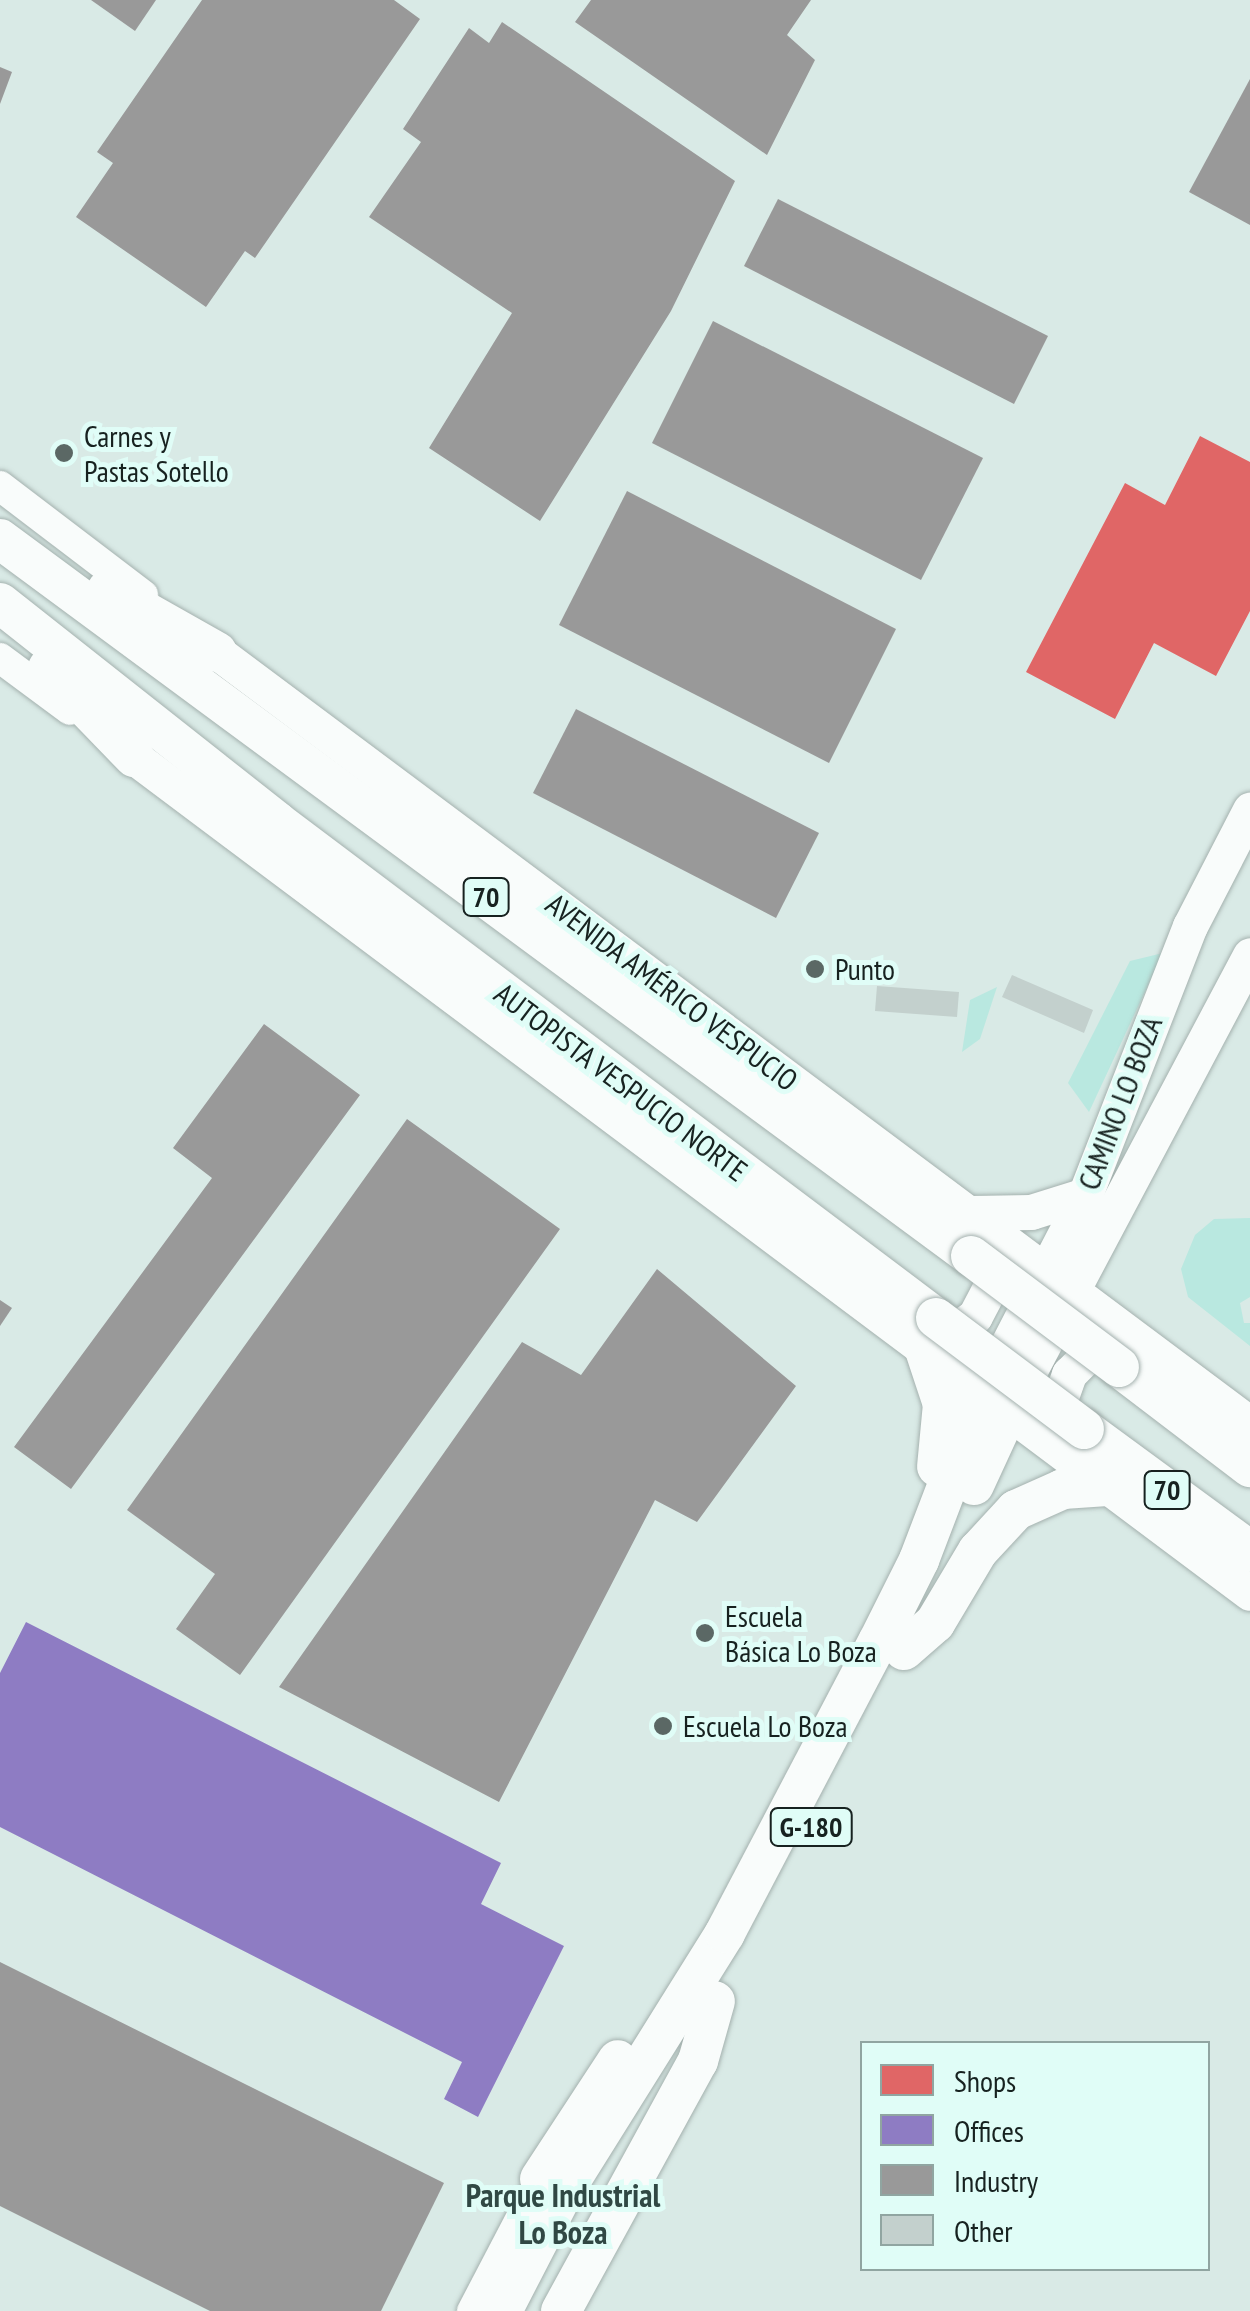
<!DOCTYPE html>
<html>
<head>
<meta charset="utf-8">
<style>
	body { margin:0 }
	#map { position:relative; width:1250px; height:2311px; overflow:hidden; background:#d9eae6; font-family:"PT Sans Narrow",sans-serif }
	div>[style] { position:absolute }
	.green>* { inset:0; background:#b9e8e0 }
	.shops>* { inset:0; background:#e06666 }
	.offices>* { inset:0; background:#8e7cc3 }
	.industry>* { inset:0; background:#999 }
	.building>* { inset:0; background:#c3d0cd }
	.roads { filter:drop-shadow(0 0 2px #a4b1ae) drop-shadow(0 0 2px #a4b1ae) }
	.tertiary>* { height:28px; margin:-14px; padding:0 14px; transform-origin:14px; border-radius:14px; background:#f9fcfb }
	.secondary>* { height:30px; margin:-15px; padding:0 15px; transform-origin:15px; border-radius:15px; background:#f9fcfb }
	.primary>* { height:35px; margin:-17.5px; padding:0 17.5px; transform-origin:17.5px; border-radius:17.5px; background:#f9fcfb }
	.motorway>* { height:40px; margin:-20px; padding:0 20px; transform-origin:20px; border-radius:20px; background:#f9fcfb }
	.bridges { filter:drop-shadow(0 0 2px #a4b1ae) drop-shadow(0 0 2px #a4b1ae) }
	.motorway-bridge>* { height:40px; margin:-20px; padding:0 20px; transform-origin:20px; border-radius:20px; background:#f9fcfb }
	.dots>* { width:28px; height:28px; translate:-50% -50%; box-sizing:border-box; border:5px solid #e0fdf7; border-radius:50% }
	span { translate:-50% -50%; white-space:nowrap; text-align:center; line-height:1.15; -webkit-text-stroke:10px #e0fdf7; paint-order:stroke }
	.shield-label span { padding:2px 8px; background:#e0fdf7; border:2px solid; border-radius:8px; -webkit-text-stroke-width:0 }
	.shield-label { font-size:28px; color:#172220; font-weight:700 }
	.poi-label { font-size:30px; color:#172220 }
	.left { translate:0 -50%; text-align:left }
	.street-label { font-size:30px; color:#172220 }
	.neighbourhood-label { font-size:32px; color:#304844; font-weight:700 }
	.legend { position:absolute; left:860px; top:2041px; width:350px; height:230px; box-sizing:border-box; background:#e0fdf7; border:2px solid #90a5a1; margin:0; padding:12px 18px; list-style:none; font-size:30px; color:#172220 }
	.legend li { display:flex; align-items:center; gap:20px; height:50px }
	.legend b { width:50px; border:2px solid #90a5a1 }
</style>
</head>
<body>
<div id="map">
	<div class="green">
		<i style="clip-path:polygon(1163px 953px,1089px 1112px,1068px 1083px,1130px 961px)"></i>
		<i style="clip-path:polygon(997px 987px,980px 1039px,962px 1052px,970px 1000px)"></i>
		<i style="clip-path:polygon(1250px 1218px,1250px 1297px,1240px 1303px,1244px 1323px,1250px 1323px,1250px 1346px,1188px 1297px,1181px 1269px,1195px 1235px,1214px 1219px)"></i>
	</div>
	<div class="shops">
		<i style="clip-path:polygon(1200px 436px,1250px 462px,1250px 611px,1216px 676px,1154px 643px,1115px 719px,1026px 672px,1125px 483px,1165px 505px)"></i>
	</div>
	<div class="offices">
		<i style="clip-path:polygon(26px 1622px,501px 1863px,481px 1904px,564px 1946px,478px 2117px,444px 2099px,462px 2062px,0 1827px,0 1673px)"></i>
	</div>
	<div class="industry">
		<i style="clip-path:polygon(91px 0,156px 0,135px 31px)"></i>
		<i style="clip-path:polygon(202px 0,394px 0,420px 19px,255px 258px,245px 251px,206px 307px,76px 217px,113px 163px,97px 152px)"></i>
		<i style="clip-path:polygon(591px 0,811px 0,787px 35px,815px 60px,767px 155px,575px 22px)"></i>
		<i style="clip-path:polygon(502px 22px,735px 181px,671px 311px,540px 521px,429px 448px,512px 313px,369px 217px,421px 142px,403px 129px,469px 28px,489px 43px)"></i>
		<i style="clip-path:polygon(0 67px,12px 72px,0 104px)"></i>
		<i style="clip-path:polygon(1250px 79px,1250px 225px,1189px 192px)"></i>
		<i style="clip-path:polygon(778px 199px,1048px 336px,1014px 404px,744px 266px)"></i>
		<i style="clip-path:polygon(713px 321px,983px 458px,921px 580px,652px 443px)"></i>
		<i style="clip-path:polygon(627px 491px,896px 629px,829px 763px,559px 625px)"></i>
		<i style="clip-path:polygon(576px 709px,819px 833px,776px 918px,533px 793px)"></i>
		<i style="clip-path:polygon(264px 1024px,360px 1095px,71px 1489px,14px 1447px,212px 1178px,173px 1148px)"></i>
		<i style="clip-path:polygon(407px 1119px,560px 1229px,240px 1675px,176px 1629px,215px 1574px,127px 1510px)"></i>
		<i style="clip-path:polygon(657px 1269px,796px 1386px,697px 1522px,655px 1500px,499px 1802px,279px 1687px,522px 1342px,581px 1375px)"></i>
		<i style="clip-path:polygon(0 1300px,12px 1308px,0 1326px)"></i>
		<i style="clip-path:polygon(0 1962px,444px 2183px,381px 2311px,210px 2311px,0 2206px)"></i>
	</div>
	<div class="building">
		<i style="clip-path:polygon(1012px 975px,1093px 1010px,1084px 1033px,1002px 997px)"></i>
		<i style="clip-path:polygon(877px 986px,959px 992px,957px 1017px,875px 1011px)"></i>
	</div>
	<div class="roads">
		<div class="tertiary">
			<i style="left:471px;top:2311px;width:149px;rotate:-62.4deg"></i>
		</div>
		<div class="secondary">
			<i style="left:0;top:486px;width:180px;rotate:37.3deg"></i>
			<i style="left:0;top:658px;width:87px;rotate:36.6deg"></i>
		</div>
		<div class="primary">
			<i style="left:217px;top:652px;width:1290px;rotate:36.77deg"></i>
			<i style="left:134px;top:757px;width:1394px;rotate:36.84deg"></i>
			<i style="left:968px;top:1213px;width:63px;rotate:-0.9deg"></i>
			<i style="left:1031px;top:1212px;width:57px;rotate:-17.5deg"></i>
			<i style="left:935px;top:1345px;width:49px;rotate:-35.9deg"></i>
			<i style="left:975px;top:1316px;width:50px;rotate:-62.4deg"></i>
			<i style="left:998px;top:1272px;width:23px;rotate:-85deg"></i>
			<i style="left:984px;top:1390px;width:220px;rotate:-62.6deg"></i>
			<i style="left:1085px;top:1195px;width:289px;rotate:-68.7deg"></i>
			<i style="left:1190px;top:926px;width:131px;rotate:-62.7deg"></i>
			<i style="left:1011px;top:1406px;width:510px;rotate:-62.08deg"></i>
			<i style="left:1048px;top:1434px;width:64px;rotate:-70.7deg"></i>
			<i style="left:1069px;top:1374px;width:64px;rotate:-45deg"></i>
		</div>
		<div class="motorway">
			<i style="left:0;top:539px;width:1207px;rotate:36.44deg"></i>
			<i style="left:107px;top:590px;width:126px;rotate:29.4deg"></i>
			<i style="left:0;top:603px;width:353px;rotate:38.3deg"></i>
			<i style="left:277px;top:822px;width:825px;rotate:36.97deg"></i>
			<i style="left:48px;top:668px;width:124px;rotate:46deg"></i>
			<i style="left:925px;top:1350px;width:57px;rotate:71.6deg"></i>
			<i style="left:943px;top:1404px;width:63px;rotate:95.4deg"></i>
			<i style="left:1119px;top:1367px;width:165px;rotate:37.4deg"></i>
			<i style="left:1084px;top:1429px;width:206px;rotate:36.3deg"></i>
			<i style="left:974px;top:1485px;width:81px;rotate:-65.3deg"></i>
			<i style="left:904px;top:1650px;width:41px;rotate:-41.1deg"></i>
			<i style="left:935px;top:1623px;width:84px;rotate:-59.2deg"></i>
			<i style="left:978px;top:1551px;width:56px;rotate:-47.2deg"></i>
			<i style="left:1016px;top:1510px;width:51px;rotate:-24.1deg"></i>
			<i style="left:1063px;top:1489px;width:44px;rotate:-3.9deg"></i>
			<i style="left:540px;top:2179px;width:142px;rotate:-56.8deg"></i>
			<i style="left:502px;top:2311px;width:135px;rotate:-62.7deg"></i>
			<i style="left:564px;top:2191px;width:304px;rotate:-58deg"></i>
			<i style="left:725px;top:1933px;width:329px;rotate:-62.3deg"></i>
			<i style="left:878px;top:1642px;width:92px;rotate:-63.4deg"></i>
			<i style="left:919px;top:1560px;width:180px;rotate:-69.1deg"></i>
			<i style="left:561px;top:2311px;width:285px;rotate:-61.3deg"></i>
			<i style="left:698px;top:2061px;width:62px;rotate:-74.2deg"></i>
		</div>
	</div>
	<div class="bridges">
		<div class="motorway-bridge">
			<i style="left:971px;top:1256px;width:185px;rotate:36.9deg"></i>
			<i style="left:936px;top:1318px;width:185px;rotate:36.9deg"></i>
		</div>
	</div>
	<div class="dots">
		<i style="left:64px;top:453px;background:#5b6865"></i>
		<i style="left:815px;top:969px;background:#5b6865"></i>
		<i style="left:705px;top:1633px;background:#5b6865"></i>
		<i style="left:663px;top:1726px;background:#5b6865"></i>
	</div>
	<div class="shield-label">
		<span style="left:486px;top:897px">70</span>
		<span style="left:1167px;top:1490px">70</span>
		<span style="left:811px;top:1827px">G-180</span>
	</div>
	<div class="poi-label">
		<span class="left" style="left:84px;top:453px">Carnes y<br>Pastas Sotello</span>
		<span class="left" style="left:835px;top:969px">Punto</span>
		<span class="left" style="left:725px;top:1633px">Escuela<br>Básica Lo Boza</span>
		<span class="left" style="left:683px;top:1726px">Escuela Lo Boza</span>
	</div>
	<div class="street-label">
		<span style="left:672px;top:992px;rotate:37deg">AVENIDA AMÉRICO VESPUCIO</span>
		<span style="left:621px;top:1082px;rotate:37deg">AUTOPISTA VESPUCIO NORTE</span>
		<span style="left:1120px;top:1103px;rotate:-69deg">CAMINO LO BOZA</span>
	</div>
	<div class="neighbourhood-label">
		<span style="left:563px;top:2214px">Parque Industrial<br>Lo Boza</span>
	</div>
	<ul class="legend">
	<li><b style="height:28px;background:#e06666"></b>Shops</li>
	<li><b style="height:28px;background:#8e7cc3"></b>Offices</li>
	<li><b style="height:28px;background:#999"></b>Industry</li>
	<li><b style="height:28px;background:#c3d0cd"></b>Other</li>
	</ul>
</div>
</body>
</html>
